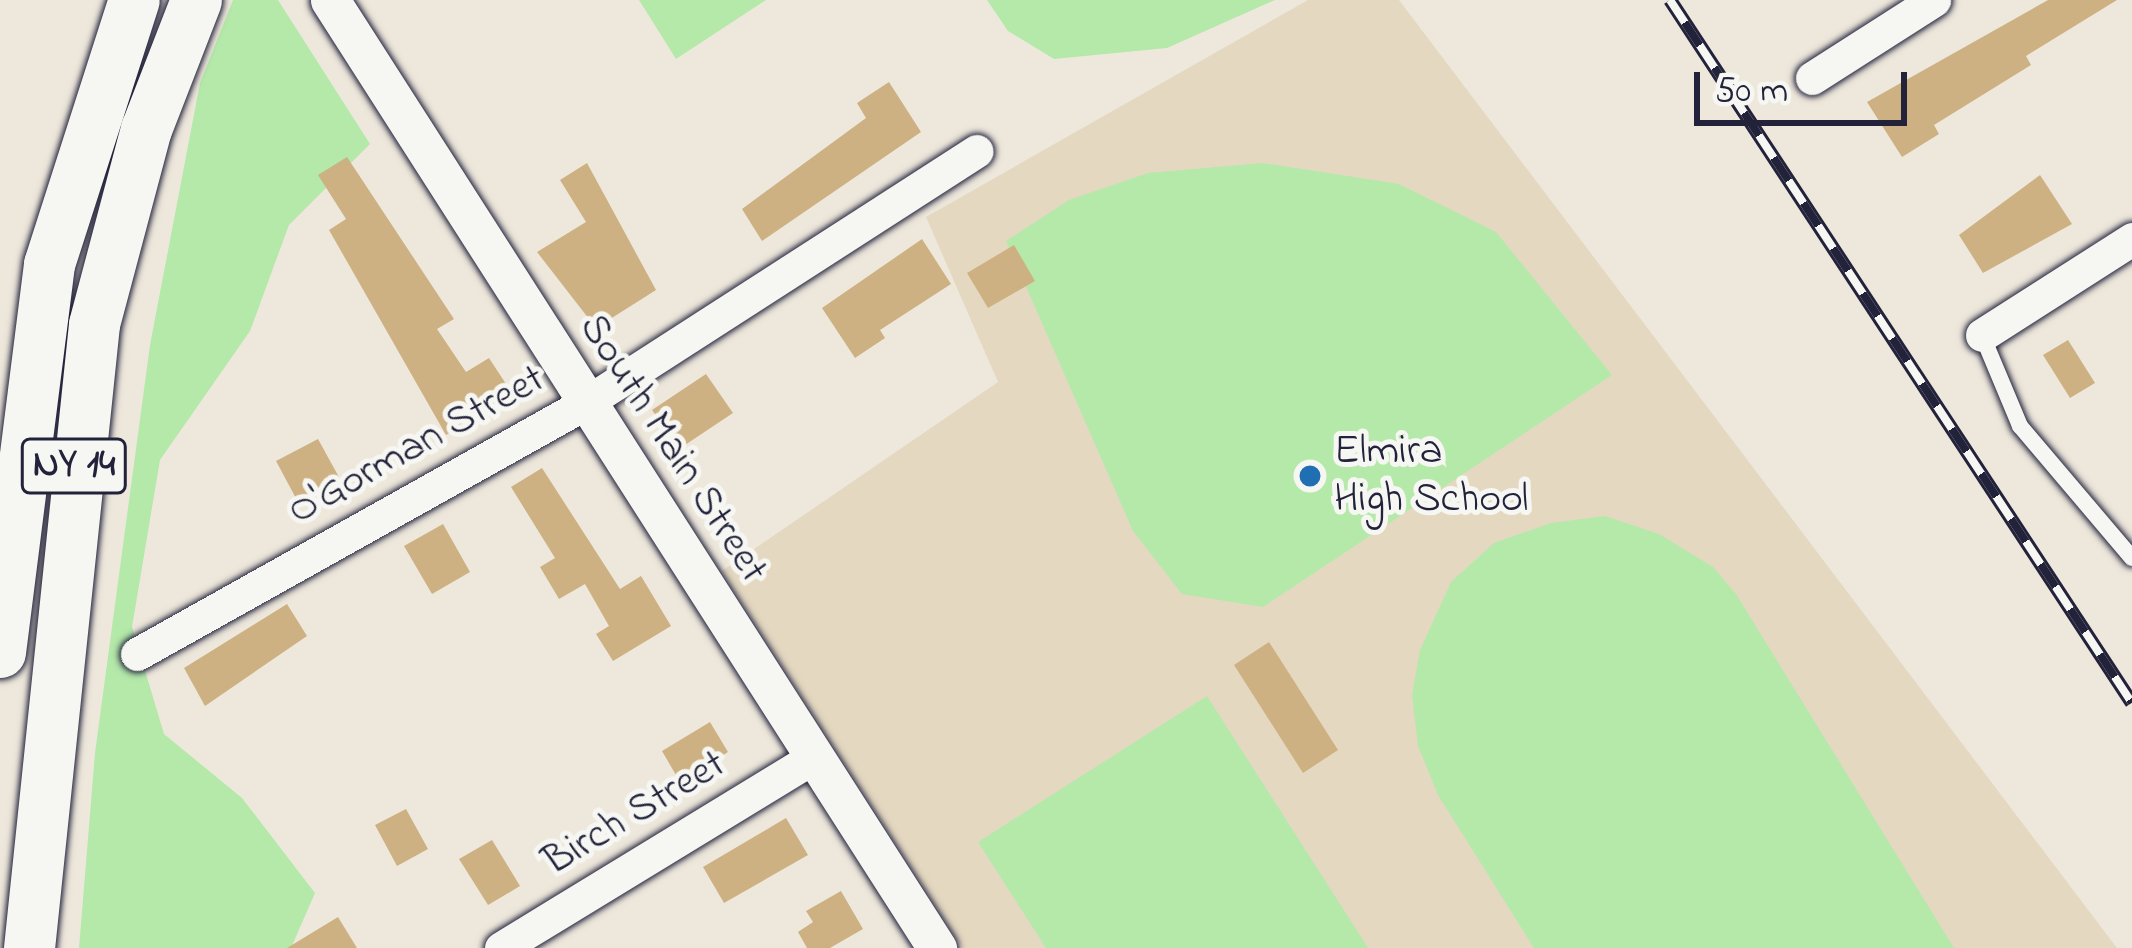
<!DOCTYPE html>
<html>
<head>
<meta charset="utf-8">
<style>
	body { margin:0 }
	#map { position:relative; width:2132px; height:948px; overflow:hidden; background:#eee8dc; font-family:"Indie Flower",sans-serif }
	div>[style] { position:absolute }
	.built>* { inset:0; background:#e4d8c1 }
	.green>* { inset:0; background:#b4e9aa }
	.building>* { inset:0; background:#cdb182 }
	.roads { filter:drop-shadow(0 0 3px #22223b) drop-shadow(0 0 3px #22223b) }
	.service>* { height:16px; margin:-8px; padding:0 8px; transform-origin:8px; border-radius:8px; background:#f6f6f2 }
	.minor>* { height:33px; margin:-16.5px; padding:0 16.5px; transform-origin:16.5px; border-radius:16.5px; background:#f6f6f2 }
	.tertiary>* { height:39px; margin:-19.5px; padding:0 19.5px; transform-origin:19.5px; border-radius:19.5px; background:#f6f6f2 }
	.primary>* { height:51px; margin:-25.5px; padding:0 25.5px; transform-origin:25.5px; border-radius:25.5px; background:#f6f6f2 }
	.rail>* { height:14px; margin-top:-7px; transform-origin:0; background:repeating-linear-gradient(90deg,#f6f6f2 0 27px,#22223b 0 54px); box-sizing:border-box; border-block:3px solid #22223b }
	.dots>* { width:33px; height:33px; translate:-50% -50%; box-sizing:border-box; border:6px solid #f6f6f2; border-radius:50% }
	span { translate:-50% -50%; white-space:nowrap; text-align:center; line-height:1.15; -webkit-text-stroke:10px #f6f6f2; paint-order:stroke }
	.shield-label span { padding:3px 9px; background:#f6f6f2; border:3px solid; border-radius:9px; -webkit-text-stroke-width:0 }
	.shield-label { font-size:39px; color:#22223b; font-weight:700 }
	.street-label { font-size:42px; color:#22223b }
	.poi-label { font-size:42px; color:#22223b }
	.left { translate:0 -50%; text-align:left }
	.scale { position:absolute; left:1694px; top:72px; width:213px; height:54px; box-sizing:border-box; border:6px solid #22223b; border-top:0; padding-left:15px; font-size:36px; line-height:42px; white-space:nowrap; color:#22223b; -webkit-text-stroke:9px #f6f6f2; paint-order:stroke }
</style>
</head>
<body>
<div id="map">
	<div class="built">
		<i style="clip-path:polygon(1308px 0,1399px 0,2117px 948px,963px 948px,722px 571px,998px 382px,926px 217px)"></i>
	</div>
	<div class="green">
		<i style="clip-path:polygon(233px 0,278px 0,370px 144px,289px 225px,250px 331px,160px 460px,132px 627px,164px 734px,242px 798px,315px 893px,291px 948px,79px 948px,95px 753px,150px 345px,200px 83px)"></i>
		<i style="clip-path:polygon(639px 0,766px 0,676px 59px)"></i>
		<i style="clip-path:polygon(987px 0,1275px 0,1167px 48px,1054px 59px,1008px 31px)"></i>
		<i style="clip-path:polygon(1263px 163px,1399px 184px,1496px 232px,1612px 375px,1263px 607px,1182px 594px,1133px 531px,1006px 241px,1069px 200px,1148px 173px)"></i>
		<i style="clip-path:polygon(1605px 516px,1659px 534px,1713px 567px,1736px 594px,1954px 948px,1534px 948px,1438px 795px,1418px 746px,1412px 695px,1420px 650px,1451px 582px,1494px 543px,1551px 523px)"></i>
		<i style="clip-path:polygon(1207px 696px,1368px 948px,1046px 948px,978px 842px)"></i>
	</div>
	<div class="building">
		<i style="clip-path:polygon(2048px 0,2117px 0,2026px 56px,2031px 65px,1934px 125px,1939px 134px,1902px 157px,1867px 102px)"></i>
		<i style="clip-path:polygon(889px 82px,921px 132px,762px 241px,742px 209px,866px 118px,857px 103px)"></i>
		<i style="clip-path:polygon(347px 157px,454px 319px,437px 329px,466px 372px,489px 358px,512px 393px,446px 435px,329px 230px,346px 219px,318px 175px)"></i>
		<i style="clip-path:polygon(587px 163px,656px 290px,596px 328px,537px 252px,586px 222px,560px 180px)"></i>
		<i style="clip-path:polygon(2040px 175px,2072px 224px,1983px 273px,1959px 235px)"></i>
		<i style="clip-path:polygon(922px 239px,951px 284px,880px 330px,885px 338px,855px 358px,822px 308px)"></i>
		<i style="clip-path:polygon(1014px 245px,1035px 281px,988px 308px,967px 273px)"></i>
		<i style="clip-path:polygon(2068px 340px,2095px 383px,2070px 398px,2043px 355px)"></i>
		<i style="clip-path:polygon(706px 374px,733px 413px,679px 449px,652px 410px)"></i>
		<i style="clip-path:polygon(318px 439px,340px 479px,298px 502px,276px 461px)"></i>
		<i style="clip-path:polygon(542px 468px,620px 589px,641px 576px,671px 626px,613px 661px,596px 634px,609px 626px,585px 584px,559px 599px,540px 567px,555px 558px,511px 487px)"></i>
		<i style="clip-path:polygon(443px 524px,470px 572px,432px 594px,404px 546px)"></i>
		<i style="clip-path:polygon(287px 604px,307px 636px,205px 706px,184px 668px)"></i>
		<i style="clip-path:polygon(1269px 642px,1338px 750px,1303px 773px,1234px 665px)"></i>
		<i style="clip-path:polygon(710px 722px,728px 752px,680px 782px,662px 751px)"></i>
		<i style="clip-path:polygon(406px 809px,428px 849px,397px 866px,375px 825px)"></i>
		<i style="clip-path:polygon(786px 818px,808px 855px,724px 903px,703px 867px)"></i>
		<i style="clip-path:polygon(492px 840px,520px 886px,488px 905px,459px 859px)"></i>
		<i style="clip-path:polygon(841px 891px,863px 929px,830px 948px,807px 948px,798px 932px,813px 922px,806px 911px)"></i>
		<i style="clip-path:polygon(338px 917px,357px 948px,287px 948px)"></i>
	</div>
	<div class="roads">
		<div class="service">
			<i style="left:1982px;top:335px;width:99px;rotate:67.3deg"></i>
			<i style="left:2020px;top:426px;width:173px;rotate:49.7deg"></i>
		</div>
		<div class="minor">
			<i style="left:1812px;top:78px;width:145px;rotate:-32.6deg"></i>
			<i style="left:1982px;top:335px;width:178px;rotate:-32.6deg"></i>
			<i style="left:137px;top:654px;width:512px;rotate:-29.22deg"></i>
			<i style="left:584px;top:404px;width:467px;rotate:-32.8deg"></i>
			<i style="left:501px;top:948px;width:369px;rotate:-31.4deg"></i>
		</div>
		<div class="tertiary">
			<i style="left:330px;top:0;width:1126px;rotate:57.37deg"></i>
		</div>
		<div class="primary">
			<i style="left:0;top:652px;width:391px;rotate:-82.8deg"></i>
			<i style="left:49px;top:264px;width:277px;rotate:-72.2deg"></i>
			<i style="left:29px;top:948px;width:627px;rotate:-84.05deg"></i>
			<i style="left:94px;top:324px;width:202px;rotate:-75.1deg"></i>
			<i style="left:146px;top:129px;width:138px;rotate:-68.8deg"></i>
		</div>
	</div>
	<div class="rail">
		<i style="left:1670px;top:0;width:841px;rotate:56.69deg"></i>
	</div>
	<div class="dots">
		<i style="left:1310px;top:476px;background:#1f6fb2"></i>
	</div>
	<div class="shield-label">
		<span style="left:74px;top:466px">NY 14</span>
	</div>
	<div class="street-label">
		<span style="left:417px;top:446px;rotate:-29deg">O'Gorman Street</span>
		<span style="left:672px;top:449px;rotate:57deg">South Main Street</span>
		<span style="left:635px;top:814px;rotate:-31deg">Birch Street</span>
	</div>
	<div class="poi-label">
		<span class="left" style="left:1334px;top:476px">Elmira<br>High School</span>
	</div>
	<div class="scale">50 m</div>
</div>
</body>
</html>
